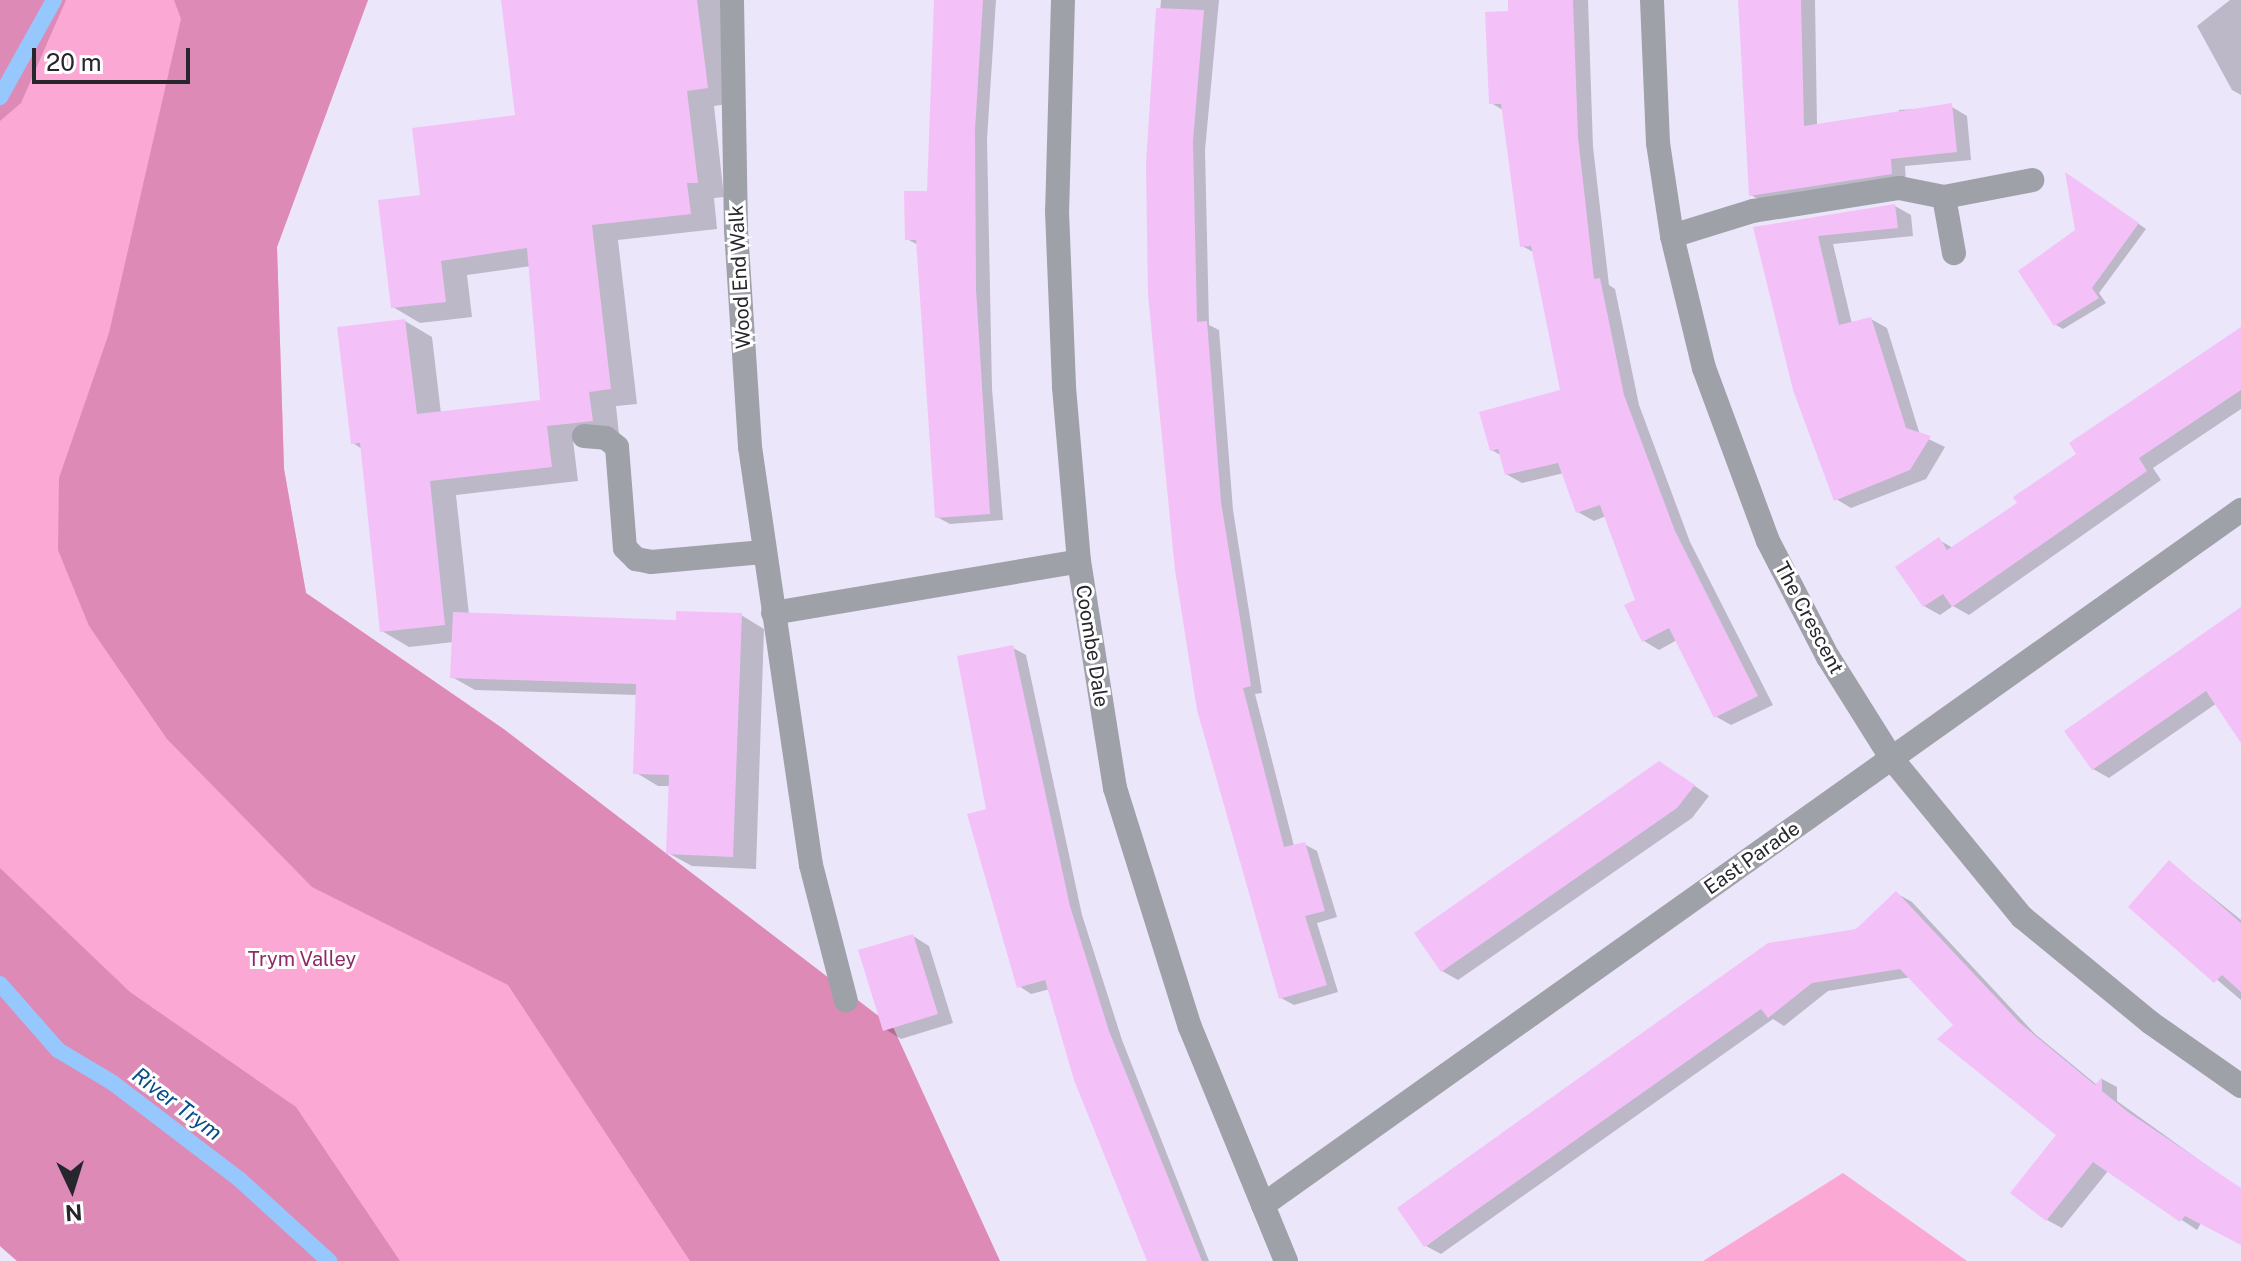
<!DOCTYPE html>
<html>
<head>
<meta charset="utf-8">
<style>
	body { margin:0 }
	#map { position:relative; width:2241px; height:1261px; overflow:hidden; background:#ece6fb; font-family:"Public Sans",sans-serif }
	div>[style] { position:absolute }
	.green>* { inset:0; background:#fba8d4 }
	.forest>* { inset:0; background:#de8ab7 }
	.shadow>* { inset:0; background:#0003 }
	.stream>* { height:16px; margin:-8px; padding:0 8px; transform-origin:8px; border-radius:8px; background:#96c8fd }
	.building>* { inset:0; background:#f3c1f8 }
	.minor>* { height:24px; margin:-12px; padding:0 12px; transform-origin:12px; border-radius:12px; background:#9fa1a9 }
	span { translate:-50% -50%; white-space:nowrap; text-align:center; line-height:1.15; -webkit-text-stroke:6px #fff; paint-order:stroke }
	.street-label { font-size:20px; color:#28262d }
	.park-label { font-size:20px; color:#8c2b66 }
	.water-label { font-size:22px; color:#064d88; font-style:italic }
	.north { position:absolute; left:32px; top:1149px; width:80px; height:80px; -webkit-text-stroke:6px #fff; paint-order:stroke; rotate:176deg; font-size:22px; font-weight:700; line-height:32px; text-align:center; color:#28262d }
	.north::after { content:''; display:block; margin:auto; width:28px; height:36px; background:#28262d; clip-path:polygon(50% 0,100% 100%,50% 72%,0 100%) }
	.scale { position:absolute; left:32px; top:48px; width:158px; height:36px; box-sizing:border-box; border:4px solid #28262d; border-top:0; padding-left:10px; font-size:24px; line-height:28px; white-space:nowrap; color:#28262d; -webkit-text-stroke:6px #fff; paint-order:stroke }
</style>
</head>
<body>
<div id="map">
	<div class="green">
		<i style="clip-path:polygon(0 0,368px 0,277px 247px,284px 469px,306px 593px,505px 730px,1000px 1261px,17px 1261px,0 1246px)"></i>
		<i style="clip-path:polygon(1843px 1173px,1967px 1261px,1703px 1261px)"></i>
	</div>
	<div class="forest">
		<i style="clip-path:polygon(0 0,66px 0,21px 103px,0 121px)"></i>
		<i style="clip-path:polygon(174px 0,368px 0,277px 247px,284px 469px,306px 593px,505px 730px,893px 1027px,1000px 1261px,690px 1261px,508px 985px,312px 887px,167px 739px,89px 626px,58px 550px,59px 478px,109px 333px,181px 19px)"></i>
		<i style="clip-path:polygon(0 868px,130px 992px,296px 1107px,400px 1261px,17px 1261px,0 1246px)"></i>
	</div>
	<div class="shadow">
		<i style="clip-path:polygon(503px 0,722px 0,734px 103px,714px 106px,724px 197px,714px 198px,717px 229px,618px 240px,637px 404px,616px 406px,619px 435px,573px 440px,578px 481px,456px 495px,469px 615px,678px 622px,741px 615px,764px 629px,756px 869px,692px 866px,668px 853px,671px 786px,658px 786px,635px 772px,637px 695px,475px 690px,452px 677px,454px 642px,409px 647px,382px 631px,362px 449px,353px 443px,405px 321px,432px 337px,441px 414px,542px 402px,531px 266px,467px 275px,472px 317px,420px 323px,393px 307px,422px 197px,517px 117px)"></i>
		<i style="clip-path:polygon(937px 0,996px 0,987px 139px,992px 389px,1003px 520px,950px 524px,937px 517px,918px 245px,907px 239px,929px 192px)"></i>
		<i style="clip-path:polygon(1161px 0,1219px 0,1205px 150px,1209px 325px,1219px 330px,1233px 510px,1262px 693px,1255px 694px,1294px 846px,1304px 844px,1317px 851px,1337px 917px,1317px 923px,1338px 992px,1294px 1005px,1281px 998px,1148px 164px)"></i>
		<i style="clip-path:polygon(1510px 0,1588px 0,1593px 147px,1609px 285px,1615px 289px,1639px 405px,1690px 542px,1773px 705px,1731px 725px,1715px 716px,1677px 640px,1659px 650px,1644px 641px,1638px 601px,1606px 516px,1594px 521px,1578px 512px,1564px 473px,1522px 483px,1506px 474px,1502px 456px,1492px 450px,1563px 391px,1535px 253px,1522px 246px,1503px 110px,1491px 103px)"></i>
		<i style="clip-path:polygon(1739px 0,1815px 0,1817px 126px,1899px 117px,1899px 110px,1952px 107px,1967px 116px,1971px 160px,1905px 166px,1906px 182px,1766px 204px,1751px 195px)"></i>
		<i style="clip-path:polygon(2230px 0,2241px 0,2241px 95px,2232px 90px,2197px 26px)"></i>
		<i style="clip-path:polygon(2073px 178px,2146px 229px,2099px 293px,2106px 303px,2063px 329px,2056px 325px,2077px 231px)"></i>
		<i style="clip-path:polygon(1895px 206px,1911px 215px,1913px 236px,1833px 244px,1852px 324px,1871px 319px,1887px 328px,1920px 435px,1945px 447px,1926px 479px,1851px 508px,1836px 499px,1756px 228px)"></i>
		<i style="clip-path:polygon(2241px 330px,2241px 409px,2153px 468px,2161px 480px,1969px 615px,1953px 606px,1940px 615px,1924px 606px,1939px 540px,1953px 548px,2020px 503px)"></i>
		<i style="clip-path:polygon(2241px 610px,2241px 706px,2217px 703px,2109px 778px,2093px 769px)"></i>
		<i style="clip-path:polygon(1013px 648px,1026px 655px,1082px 915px,1122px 1040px,1209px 1261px,1148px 1261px,1050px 989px,1031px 994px,1019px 986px,989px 811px)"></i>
		<i style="clip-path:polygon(1682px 777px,1709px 796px,1692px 818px,1458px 980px,1442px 971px)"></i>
		<i style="clip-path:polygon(2169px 862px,2241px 920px,2241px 1000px,2138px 913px)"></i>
		<i style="clip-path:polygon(1896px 893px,1912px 902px,2035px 1034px,2097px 1085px,2102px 1079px,2117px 1087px,2117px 1101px,2241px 1190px,2241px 1244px,2201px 1223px,2197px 1230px,2108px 1171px,2062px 1228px,2047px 1220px,2059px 1135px,1911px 977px,1828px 991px,1784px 1026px,1773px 1019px,1441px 1254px,1426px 1246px,1857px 931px)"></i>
		<i style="clip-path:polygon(913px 936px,929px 946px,953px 1023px,901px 1039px,885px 1029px)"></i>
	</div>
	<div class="stream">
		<i style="left:0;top:97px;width:111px;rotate:-60.9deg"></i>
		<i style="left:0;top:984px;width:88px;rotate:48.7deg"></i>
		<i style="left:58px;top:1050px;width:64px;rotate:31deg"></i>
		<i style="left:113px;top:1083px;width:158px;rotate:37.3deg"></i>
		<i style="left:239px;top:1179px;width:122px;rotate:42.3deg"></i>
	</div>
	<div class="building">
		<i style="clip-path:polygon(501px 0,697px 0,708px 88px,687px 91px,698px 183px,687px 183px,691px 214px,592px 225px,611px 389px,589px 392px,593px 421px,547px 426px,552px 467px,430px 481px,445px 625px,380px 632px,360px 443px,351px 444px,337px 327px,405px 319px,417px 414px,540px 400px,527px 248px,441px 261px,446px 302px,391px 308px,378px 200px,420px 195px,412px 128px,515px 115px)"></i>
		<i style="clip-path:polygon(934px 0,983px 0,975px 130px,976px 289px,990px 514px,935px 518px,916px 240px,905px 240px,904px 191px,927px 191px)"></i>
		<i style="clip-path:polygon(1508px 0,1573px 0,1578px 137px,1594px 279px,1600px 278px,1624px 395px,1675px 531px,1758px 696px,1714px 718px,1669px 628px,1642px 642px,1624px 605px,1635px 600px,1600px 505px,1576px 513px,1558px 463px,1505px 475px,1498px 449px,1490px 451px,1479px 412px,1560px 390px,1531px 246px,1520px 247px,1501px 104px,1489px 104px,1485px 12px,1508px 11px)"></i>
		<i style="clip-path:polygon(1738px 0,1801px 0,1804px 126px,1952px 103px,1957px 152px,1891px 159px,1892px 174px,1749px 196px)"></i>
		<i style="clip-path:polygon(1156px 8px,1204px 10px,1193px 141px,1197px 322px,1207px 321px,1221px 502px,1251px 686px,1243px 688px,1284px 847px,1305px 842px,1325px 911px,1305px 916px,1327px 985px,1279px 999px,1197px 710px,1175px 570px,1148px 295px,1146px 164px)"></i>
		<i style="clip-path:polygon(2065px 172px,2139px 223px,2092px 288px,2099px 298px,2054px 326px,2018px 271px,2075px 230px)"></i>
		<i style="clip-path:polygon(1895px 204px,1898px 228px,1818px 236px,1839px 325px,1871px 317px,1906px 428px,1931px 436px,1910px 470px,1834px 501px,1793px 390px,1753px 227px)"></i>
		<i style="clip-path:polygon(2241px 327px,2241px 390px,2139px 458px,2147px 471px,1952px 607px,1943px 594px,1923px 607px,1895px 567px,1939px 537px,1947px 550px,2017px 503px,2013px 497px,2076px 454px,2069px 443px)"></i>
		<i style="clip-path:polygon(2241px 607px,2241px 743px,2206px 691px,2092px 770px,2064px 731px)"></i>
		<i style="clip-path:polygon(676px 611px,742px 613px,733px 857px,666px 854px,669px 775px,633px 774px,636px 684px,450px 678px,453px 612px,676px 620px)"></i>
		<i style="clip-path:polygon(1013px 645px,1070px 906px,1109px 1031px,1202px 1261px,1147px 1261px,1074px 1080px,1045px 980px,1017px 988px,967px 814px,986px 809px,957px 656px)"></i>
		<i style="clip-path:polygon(1659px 761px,1695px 785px,1677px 808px,1441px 972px,1414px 933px)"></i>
		<i style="clip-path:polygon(2169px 860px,2241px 923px,2241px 992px,2222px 975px,2214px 983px,2128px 907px)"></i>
		<i style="clip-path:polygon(1896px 891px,2020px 1023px,2095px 1085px,2102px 1077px,2102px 1091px,2128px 1112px,2241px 1188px,2241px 1245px,2185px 1216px,2180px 1222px,2093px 1162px,2046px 1221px,2010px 1193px,2056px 1135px,1937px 1039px,1953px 1025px,1900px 969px,1812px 983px,1768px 1018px,1761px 1009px,1424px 1247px,1397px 1208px,1768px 943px,1856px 929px)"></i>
		<i style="clip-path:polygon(913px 934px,938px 1014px,883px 1031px,858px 950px)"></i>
	</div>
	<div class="minor">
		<i style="left:732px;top:0;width:230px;rotate:89deg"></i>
		<i style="left:736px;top:230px;width:217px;rotate:86.3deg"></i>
		<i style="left:750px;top:447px;width:422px;rotate:81.7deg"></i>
		<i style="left:811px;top:865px;width:140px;rotate:75.6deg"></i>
		<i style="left:1063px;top:0;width:211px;rotate:91.6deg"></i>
		<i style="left:1057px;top:211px;width:176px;rotate:87.7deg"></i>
		<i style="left:1064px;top:387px;width:175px;rotate:85.1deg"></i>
		<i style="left:1079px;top:561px;width:230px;rotate:81deg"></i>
		<i style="left:1115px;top:788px;width:250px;rotate:72.6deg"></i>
		<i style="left:1190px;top:1027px;width:253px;rotate:67.7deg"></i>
		<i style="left:1652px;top:0;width:143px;rotate:87.6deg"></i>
		<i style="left:1658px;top:143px;width:94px;rotate:81.4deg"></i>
		<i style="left:1672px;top:236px;width:136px;rotate:76.4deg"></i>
		<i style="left:1704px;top:368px;width:184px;rotate:69.7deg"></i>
		<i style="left:1768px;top:541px;width:131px;rotate:62.7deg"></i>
		<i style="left:1828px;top:657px;width:120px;rotate:57.9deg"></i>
		<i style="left:1892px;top:759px;width:205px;rotate:50.6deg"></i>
		<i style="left:2022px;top:917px;width:167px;rotate:39.4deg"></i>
		<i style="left:2151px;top:1023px;width:110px;rotate:35deg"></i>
		<i style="left:1944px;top:197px;width:57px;rotate:79.9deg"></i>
		<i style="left:1672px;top:236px;width:85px;rotate:-17.2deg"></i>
		<i style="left:1753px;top:211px;width:148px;rotate:-9deg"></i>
		<i style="left:1899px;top:188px;width:46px;rotate:11.3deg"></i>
		<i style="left:1944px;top:197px;width:90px;rotate:-10.9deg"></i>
		<i style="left:584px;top:436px;width:22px;rotate:5deg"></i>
		<i style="left:606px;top:438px;width:14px;rotate:39deg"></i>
		<i style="left:617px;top:447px;width:101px;rotate:85.5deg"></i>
		<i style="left:625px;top:548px;width:16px;rotate:45deg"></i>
		<i style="left:636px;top:559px;width:15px;rotate:11deg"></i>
		<i style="left:651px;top:562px;width:113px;rotate:-5.1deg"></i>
		<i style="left:773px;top:613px;width:310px;rotate:-9.6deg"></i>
		<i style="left:1263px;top:1205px;width:1200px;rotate:-35.4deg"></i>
	</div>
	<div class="street-label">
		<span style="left:740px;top:277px;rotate:-93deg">Wood End Walk</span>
		<span style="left:1809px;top:618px;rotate:62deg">The Crescent</span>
		<span style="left:1092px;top:646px;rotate:81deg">Coombe Dale</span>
		<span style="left:1752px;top:858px;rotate:-35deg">East Parade</span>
	</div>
	<div class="park-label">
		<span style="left:302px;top:959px">Trym Valley</span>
	</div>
	<div class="water-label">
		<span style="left:177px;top:1104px;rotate:37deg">River Trym</span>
	</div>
	<div class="north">N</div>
	<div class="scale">20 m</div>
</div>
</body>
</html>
